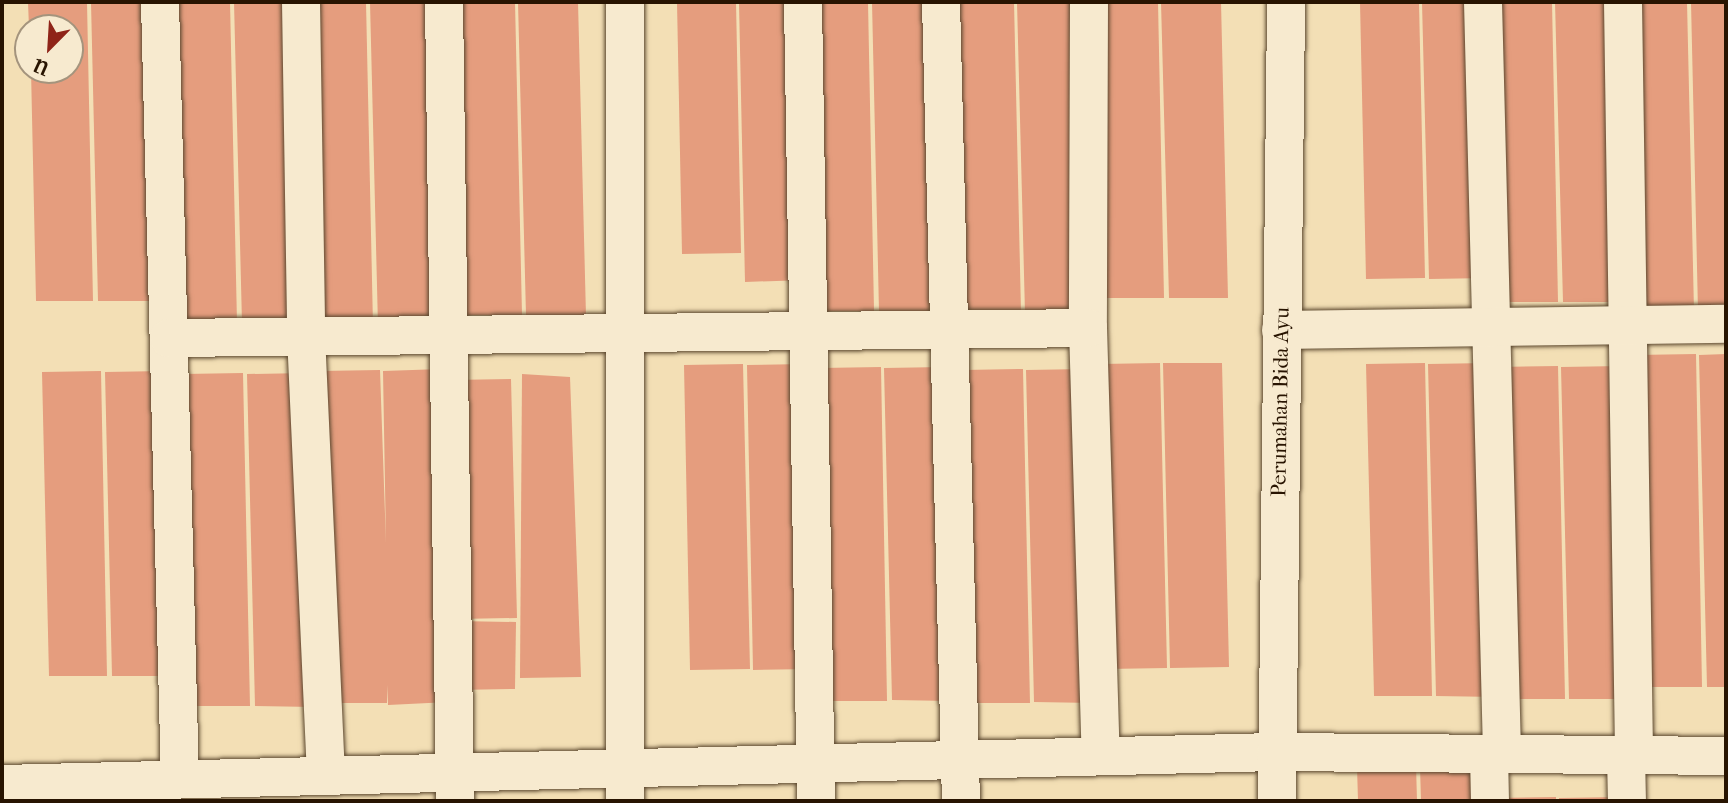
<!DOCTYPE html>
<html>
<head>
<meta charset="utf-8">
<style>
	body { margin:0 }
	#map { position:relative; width:1728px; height:803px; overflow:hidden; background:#f3dfb5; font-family:"IM FELL French Canon",serif }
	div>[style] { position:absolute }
	.building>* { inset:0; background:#e59d7e }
	.roads { filter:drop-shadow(0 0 2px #5b472e) drop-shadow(0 0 2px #5b472e) }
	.minor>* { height:38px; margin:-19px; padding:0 19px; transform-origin:19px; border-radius:19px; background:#f7eacf }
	span { translate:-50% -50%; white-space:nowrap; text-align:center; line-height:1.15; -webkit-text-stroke:6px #f7eacf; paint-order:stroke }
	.street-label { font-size:21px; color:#281401 }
	.frame { position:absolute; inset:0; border:4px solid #281401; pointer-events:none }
	.north { position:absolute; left:14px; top:14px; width:70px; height:70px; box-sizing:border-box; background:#f7eacf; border:2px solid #a4947d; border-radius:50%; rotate:204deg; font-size:19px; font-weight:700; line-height:28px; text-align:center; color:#281401 }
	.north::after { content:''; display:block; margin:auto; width:24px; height:32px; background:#8f2418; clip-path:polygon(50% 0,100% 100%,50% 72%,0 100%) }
</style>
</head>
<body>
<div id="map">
	<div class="building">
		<i style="clip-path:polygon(28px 2px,87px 2px,93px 301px,36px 301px,31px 70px,70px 70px,70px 28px,29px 28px)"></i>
		<i style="clip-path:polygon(91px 2px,150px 2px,158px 301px,98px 301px)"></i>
		<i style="clip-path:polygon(172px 2px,230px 2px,237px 323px,179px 323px)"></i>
		<i style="clip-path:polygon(234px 2px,293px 2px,301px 324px,242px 323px)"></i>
		<i style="clip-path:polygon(307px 2px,366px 2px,373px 326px,315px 327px)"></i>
		<i style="clip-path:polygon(370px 2px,429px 2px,437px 327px,378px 326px)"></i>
		<i style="clip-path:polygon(456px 2px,515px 2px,522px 315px,464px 315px)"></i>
		<i style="clip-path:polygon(518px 2px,578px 2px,586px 316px,526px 315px)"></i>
		<i style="clip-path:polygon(677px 2px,736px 2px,741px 253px,682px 254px)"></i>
		<i style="clip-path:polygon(739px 2px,799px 2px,805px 280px,745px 282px)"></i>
		<i style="clip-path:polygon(809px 2px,868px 2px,874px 311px,816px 311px)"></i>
		<i style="clip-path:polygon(872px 2px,931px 2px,938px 311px,879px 311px)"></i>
		<i style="clip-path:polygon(955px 2px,1014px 2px,1021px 313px,962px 313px)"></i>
		<i style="clip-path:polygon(1017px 2px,1077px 2px,1085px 313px,1025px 313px)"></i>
		<i style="clip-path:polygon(1099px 2px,1158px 2px,1164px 298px,1106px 298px)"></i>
		<i style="clip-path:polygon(1161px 2px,1221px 2px,1228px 298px,1169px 298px)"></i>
		<i style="clip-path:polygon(1360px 2px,1419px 2px,1425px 278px,1366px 279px)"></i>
		<i style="clip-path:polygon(1422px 2px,1481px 2px,1488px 278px,1429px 279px)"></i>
		<i style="clip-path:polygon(1493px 2px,1552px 2px,1558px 302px,1500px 302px)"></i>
		<i style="clip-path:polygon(1555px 2px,1615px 2px,1622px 302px,1563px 302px)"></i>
		<i style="clip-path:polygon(1628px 2px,1687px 2px,1694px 311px,1635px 311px)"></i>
		<i style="clip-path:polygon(1691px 2px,1726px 2px,1726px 311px,1698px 311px)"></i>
		<i style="clip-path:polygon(1696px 354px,1702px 687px,1645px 687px,1636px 355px)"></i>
		<i style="clip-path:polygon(1726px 354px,1726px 687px,1707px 687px,1699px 355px)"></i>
		<i style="clip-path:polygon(1160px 363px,1167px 668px,1107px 669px,1101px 364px)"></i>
		<i style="clip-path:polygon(1163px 363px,1222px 363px,1229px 667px,1170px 668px)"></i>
		<i style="clip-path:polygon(1425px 363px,1432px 696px,1374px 696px,1366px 364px)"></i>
		<i style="clip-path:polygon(1488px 363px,1497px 697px,1436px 696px,1428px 364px)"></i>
		<i style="clip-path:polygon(743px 364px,750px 669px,690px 670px,684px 365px)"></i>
		<i style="clip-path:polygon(806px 364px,812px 669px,753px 670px,747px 365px)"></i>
		<i style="clip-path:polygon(1558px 366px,1565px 699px,1506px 699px,1498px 367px)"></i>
		<i style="clip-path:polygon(1621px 366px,1629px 699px,1569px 699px,1561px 367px)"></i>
		<i style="clip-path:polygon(881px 367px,887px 701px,830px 701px,821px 368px)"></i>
		<i style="clip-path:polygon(943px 367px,952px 701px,892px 700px,884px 368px)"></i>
		<i style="clip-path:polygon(442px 369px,449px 702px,388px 705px,388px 685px,387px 703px,328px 703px,320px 371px,380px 370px,386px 543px,383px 371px)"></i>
		<i style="clip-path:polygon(1023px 369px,1030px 703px,971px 703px,964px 370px)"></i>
		<i style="clip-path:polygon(1085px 369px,1094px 703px,1034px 702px,1026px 370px)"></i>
		<i style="clip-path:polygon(101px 371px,107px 676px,49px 676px,42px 372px)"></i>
		<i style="clip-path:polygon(164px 371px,171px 676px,112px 676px,105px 372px)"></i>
		<i style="clip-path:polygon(243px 373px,250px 706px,192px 706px,184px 374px)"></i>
		<i style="clip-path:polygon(306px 373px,314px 707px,255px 706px,247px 374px)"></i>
		<i style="clip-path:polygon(522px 374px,570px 377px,581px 677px,520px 678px)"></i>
		<i style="clip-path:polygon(511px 379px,517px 618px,457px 619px,452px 380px)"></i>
		<i style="clip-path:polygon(458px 621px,516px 622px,515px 689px,457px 690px)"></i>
		<i style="clip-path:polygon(1416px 765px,1417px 801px,1358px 801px,1357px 766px)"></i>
		<i style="clip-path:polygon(1479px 765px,1479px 801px,1421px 801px,1420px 766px)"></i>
		<i style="clip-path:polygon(1556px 797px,1556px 801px,1497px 801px,1497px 798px)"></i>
		<i style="clip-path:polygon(1618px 797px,1619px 801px,1559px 801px,1559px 798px)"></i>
	</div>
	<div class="roads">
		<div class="minor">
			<i style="left:160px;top:2px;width:777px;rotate:88.53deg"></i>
			<i style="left:301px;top:2px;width:333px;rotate:89.1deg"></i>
			<i style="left:306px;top:335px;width:440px;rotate:87.4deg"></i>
			<i style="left:444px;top:2px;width:799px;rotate:89.21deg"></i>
			<i style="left:625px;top:2px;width:799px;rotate:90deg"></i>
			<i style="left:803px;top:2px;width:799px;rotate:89.07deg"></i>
			<i style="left:941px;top:2px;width:799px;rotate:88.57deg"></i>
			<i style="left:1089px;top:2px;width:326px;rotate:90.2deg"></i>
			<i style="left:1088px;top:328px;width:428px;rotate:88.3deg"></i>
			<i style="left:1483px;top:2px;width:752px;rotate:88.55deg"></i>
			<i style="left:1623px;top:2px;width:753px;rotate:89.16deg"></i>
			<i style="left:1281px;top:330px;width:445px;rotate:-0.8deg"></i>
			<i style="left:169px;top:338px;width:919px;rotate:-0.62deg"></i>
			<i style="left:1489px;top:754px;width:47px;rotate:88.8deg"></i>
			<i style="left:1626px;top:755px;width:46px;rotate:88.8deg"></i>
			<i style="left:2px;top:784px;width:1274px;rotate:-1.44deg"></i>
			<i style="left:1276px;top:752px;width:450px;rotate:0.5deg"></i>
			<i style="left:1277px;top:801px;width:799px;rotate:-89.35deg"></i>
		</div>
	</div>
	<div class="street-label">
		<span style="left:1280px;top:402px;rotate:-89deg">Perumahan Bida Ayu</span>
	</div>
	<div class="frame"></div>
	<div class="north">U</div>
</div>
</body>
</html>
